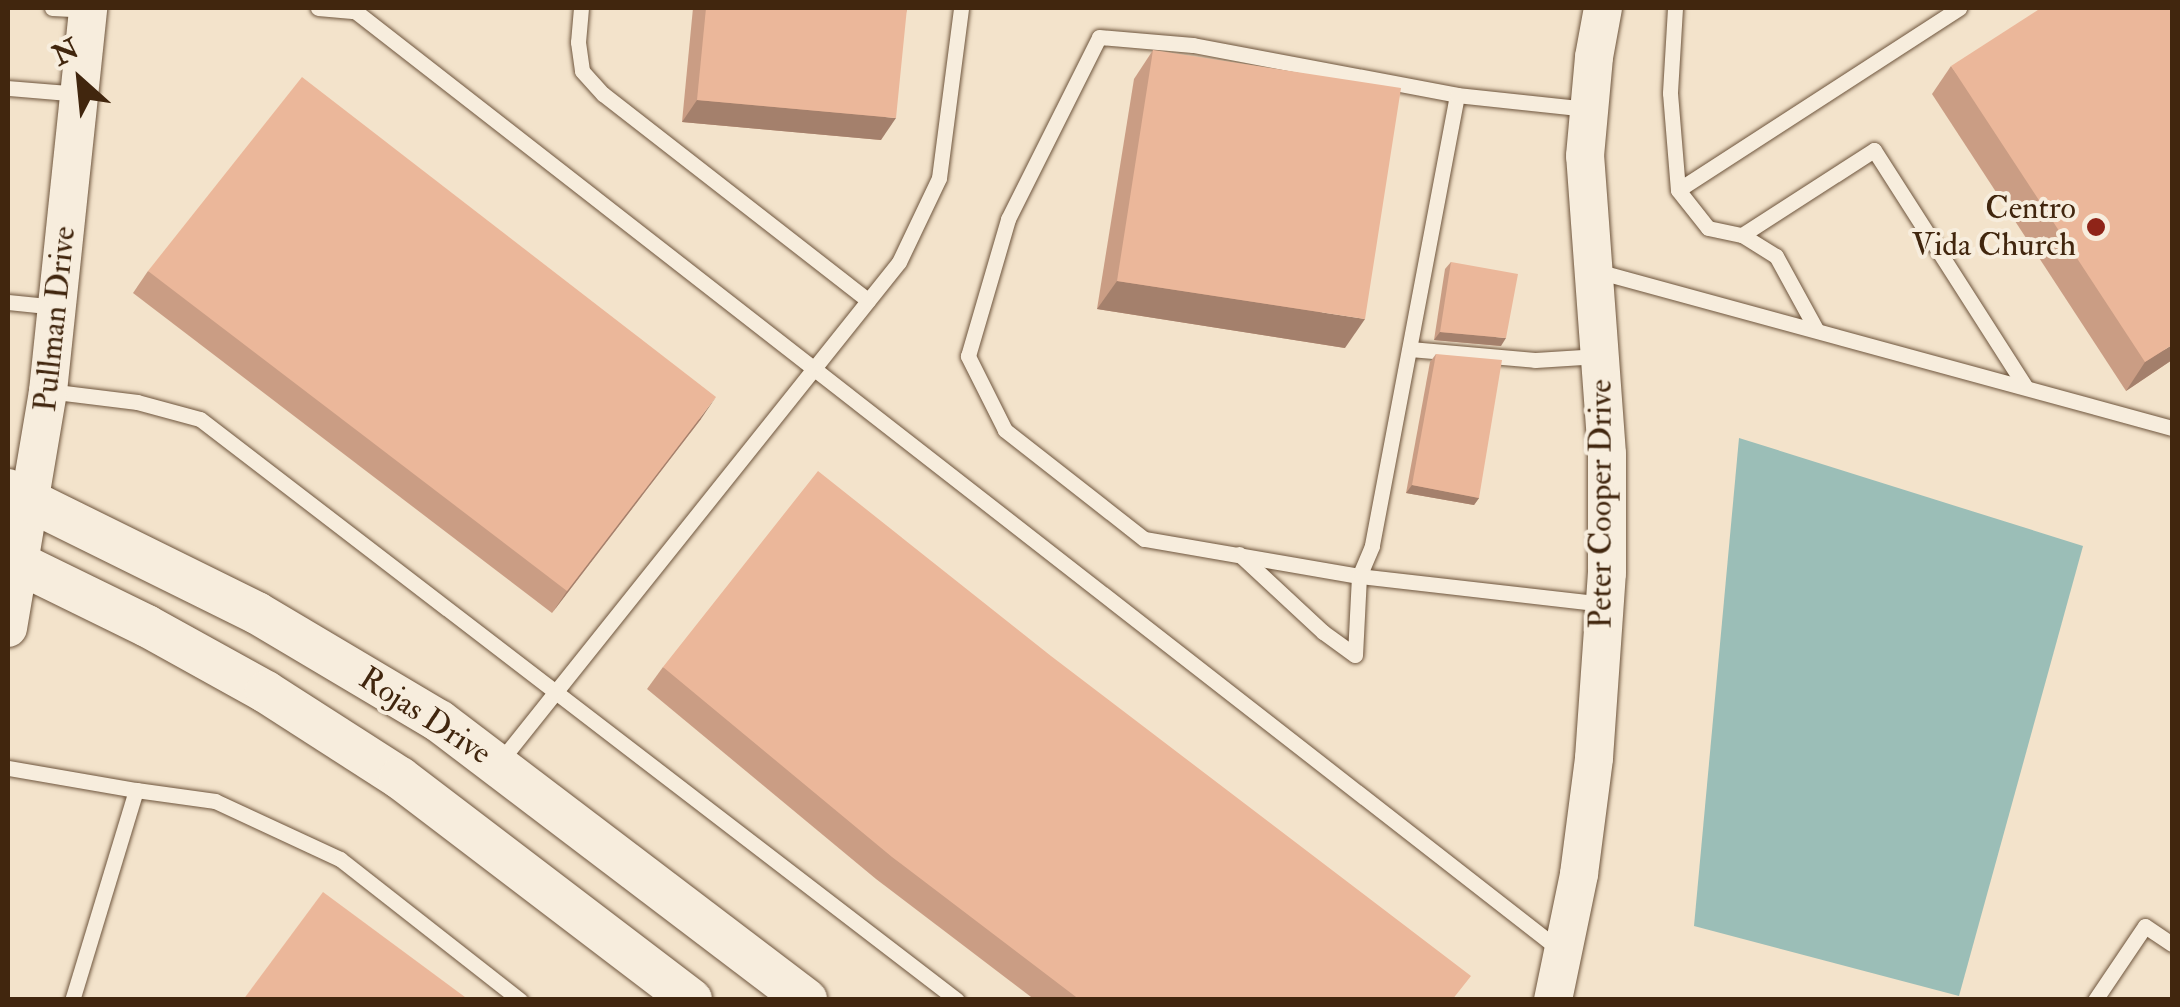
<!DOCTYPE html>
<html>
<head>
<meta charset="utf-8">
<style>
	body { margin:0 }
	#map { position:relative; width:2180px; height:1007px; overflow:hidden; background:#f3e3cb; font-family:"IM FELL Double Pica",serif }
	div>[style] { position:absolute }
	.water>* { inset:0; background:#9bbeb7 }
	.roads { filter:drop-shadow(0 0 2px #6e553d) drop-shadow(0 0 2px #6e553d) }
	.service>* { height:15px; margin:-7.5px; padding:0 7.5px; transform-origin:7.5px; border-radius:7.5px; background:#f7eddd }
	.tertiary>* { height:38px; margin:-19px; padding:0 19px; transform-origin:19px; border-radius:19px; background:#f7eddd }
	.secondary>* { height:42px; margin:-21px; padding:0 21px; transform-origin:21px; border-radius:21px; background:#f7eddd }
	.wall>* { inset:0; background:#ca9d84 }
	.shaded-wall>* { inset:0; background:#a4806c }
	.building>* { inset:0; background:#ebb79a }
	.dots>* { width:28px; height:28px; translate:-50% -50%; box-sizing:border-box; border:5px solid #f7eddd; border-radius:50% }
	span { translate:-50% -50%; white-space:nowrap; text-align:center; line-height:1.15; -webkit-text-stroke:8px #f7eddd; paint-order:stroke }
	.poi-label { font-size:32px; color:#41260e }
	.right { translate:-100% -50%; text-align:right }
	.street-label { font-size:32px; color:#41260e }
	.frame { position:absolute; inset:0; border:10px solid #41260e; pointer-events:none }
	.north { position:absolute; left:30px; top:30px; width:100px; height:100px; -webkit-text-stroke:8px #f7eddd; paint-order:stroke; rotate:333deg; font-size:28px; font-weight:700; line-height:40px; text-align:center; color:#41260e }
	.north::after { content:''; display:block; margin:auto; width:35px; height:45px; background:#41260e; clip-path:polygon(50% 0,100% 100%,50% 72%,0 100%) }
</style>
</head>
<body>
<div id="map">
	<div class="water">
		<i style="clip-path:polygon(1739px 438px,2083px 546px,1959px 996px,1694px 926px)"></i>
	</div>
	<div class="roads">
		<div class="service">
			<i style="left:52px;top:8px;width:35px;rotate:3deg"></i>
			<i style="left:318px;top:8px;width:37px;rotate:5deg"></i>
			<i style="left:355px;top:11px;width:1529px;rotate:37.93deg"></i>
			<i style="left:581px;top:8px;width:34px;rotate:95deg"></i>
			<i style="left:578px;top:42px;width:29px;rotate:82deg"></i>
			<i style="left:582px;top:71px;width:31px;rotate:48deg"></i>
			<i style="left:603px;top:94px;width:336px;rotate:37.9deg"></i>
			<i style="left:1675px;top:8px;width:85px;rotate:93.4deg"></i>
			<i style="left:1670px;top:93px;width:97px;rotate:85.3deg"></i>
			<i style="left:1678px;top:190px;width:48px;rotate:51.7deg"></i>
			<i style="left:1708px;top:228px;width:35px;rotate:12deg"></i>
			<i style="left:1742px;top:235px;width:40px;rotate:32deg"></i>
			<i style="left:1776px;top:256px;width:83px;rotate:61.3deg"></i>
			<i style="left:1099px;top:37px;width:94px;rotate:4.9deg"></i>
			<i style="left:1193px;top:45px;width:269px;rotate:10.7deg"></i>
			<i style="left:1457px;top:95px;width:459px;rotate:100.7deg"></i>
			<i style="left:1372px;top:546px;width:33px;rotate:113deg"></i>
			<i style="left:1359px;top:576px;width:218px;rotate:-170.2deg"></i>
			<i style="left:1144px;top:539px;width:177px;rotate:-141.9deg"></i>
			<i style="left:1005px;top:430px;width:83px;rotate:-116.6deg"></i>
			<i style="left:968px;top:356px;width:143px;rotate:-73.7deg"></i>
			<i style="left:1008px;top:219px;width:203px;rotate:-63.4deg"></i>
			<i style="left:8px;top:88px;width:71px;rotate:4.8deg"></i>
			<i style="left:1457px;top:95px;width:131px;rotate:6.1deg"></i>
			<i style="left:1678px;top:190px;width:335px;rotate:-32.9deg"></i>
			<i style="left:1742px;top:235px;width:157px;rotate:-32.8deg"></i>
			<i style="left:1874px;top:150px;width:280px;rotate:57.4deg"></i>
			<i style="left:1593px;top:270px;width:600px;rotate:15.26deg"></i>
			<i style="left:8px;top:302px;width:49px;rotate:5.8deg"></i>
			<i style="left:1410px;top:349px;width:125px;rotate:5deg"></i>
			<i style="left:1535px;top:360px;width:64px;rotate:-3.6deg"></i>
			<i style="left:48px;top:391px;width:90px;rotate:7deg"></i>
			<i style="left:137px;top:402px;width:65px;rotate:15.1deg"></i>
			<i style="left:200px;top:419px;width:954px;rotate:37.51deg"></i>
			<i style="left:1239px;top:554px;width:115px;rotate:42.9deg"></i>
			<i style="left:1323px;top:632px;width:39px;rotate:36deg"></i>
			<i style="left:1355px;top:655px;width:79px;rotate:-87.1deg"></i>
			<i style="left:1359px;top:576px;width:248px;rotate:6.5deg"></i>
			<i style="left:498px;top:764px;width:642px;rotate:-51.38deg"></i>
			<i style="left:899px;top:262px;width:93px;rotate:-64.5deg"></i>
			<i style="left:939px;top:178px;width:171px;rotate:-82.6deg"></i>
			<i style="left:8px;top:768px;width:130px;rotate:9.8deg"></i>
			<i style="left:136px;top:790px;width:220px;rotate:106.9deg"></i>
			<i style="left:136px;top:790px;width:80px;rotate:7.9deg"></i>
			<i style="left:215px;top:801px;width:138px;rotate:24.9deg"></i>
			<i style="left:340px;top:859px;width:229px;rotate:38.1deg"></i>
			<i style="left:2095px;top:1000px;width:89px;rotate:-56deg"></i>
			<i style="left:2145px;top:926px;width:32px;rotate:34deg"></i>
		</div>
		<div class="tertiary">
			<i style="left:8px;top:628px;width:240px;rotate:-80.4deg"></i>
			<i style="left:48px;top:391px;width:385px;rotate:-84deg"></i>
			<i style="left:1553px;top:1000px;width:129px;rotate:-78.3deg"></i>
			<i style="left:1579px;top:874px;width:117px;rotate:-82.6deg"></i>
			<i style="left:1594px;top:758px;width:185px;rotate:-86deg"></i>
			<i style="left:1607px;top:573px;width:119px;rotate:-90deg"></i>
			<i style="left:1607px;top:454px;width:299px;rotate:-94.2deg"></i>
			<i style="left:1585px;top:156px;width:99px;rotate:-84.8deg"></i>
			<i style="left:1594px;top:57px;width:50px;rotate:-79.6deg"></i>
		</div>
		<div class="secondary">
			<i style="left:8px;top:490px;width:278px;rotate:26.3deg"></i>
			<i style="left:257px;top:613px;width:212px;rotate:30.7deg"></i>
			<i style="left:439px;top:721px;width:461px;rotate:37.2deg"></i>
			<i style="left:8px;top:558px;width:155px;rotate:26.1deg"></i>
			<i style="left:147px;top:626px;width:136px;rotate:29deg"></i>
			<i style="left:266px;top:692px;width:159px;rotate:32.7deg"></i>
			<i style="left:400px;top:778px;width:366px;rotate:37.3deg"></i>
		</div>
	</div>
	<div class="wall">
		<i style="clip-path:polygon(693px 8px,907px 8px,881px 140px,682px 122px)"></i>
		<i style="clip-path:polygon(1153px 50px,1345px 348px,1097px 309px,1134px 79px)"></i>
		<i style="clip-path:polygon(1951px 66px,2172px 360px,2126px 391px,1932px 94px)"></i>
		<i style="clip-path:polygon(1451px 262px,1501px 346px,1434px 340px,1445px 269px)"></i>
		<i style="clip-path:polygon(148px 271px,701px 419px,552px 613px,133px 293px)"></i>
		<i style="clip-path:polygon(1436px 354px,1479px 498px,1474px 505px,1406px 493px,1430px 362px)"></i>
		<i style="clip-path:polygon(663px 667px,1454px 1000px,1035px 1000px,876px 879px,647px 689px)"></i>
	</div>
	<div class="shaded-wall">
		<i style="clip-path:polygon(697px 100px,896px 118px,881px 140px,682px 122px)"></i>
		<i style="clip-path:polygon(1117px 281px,1365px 319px,1345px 348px,1097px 309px)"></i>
		<i style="clip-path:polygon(1440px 332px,1506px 338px,1501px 346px,1434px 340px)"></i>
		<i style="clip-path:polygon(2172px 345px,2172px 360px,2126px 391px,2145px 362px)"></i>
		<i style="clip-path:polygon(716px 397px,701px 419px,552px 613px,567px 591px)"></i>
		<i style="clip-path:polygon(1412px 485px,1479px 498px,1474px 505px,1406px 493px)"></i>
	</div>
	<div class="building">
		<i style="clip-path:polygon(706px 8px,907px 8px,896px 118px,697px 100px)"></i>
		<i style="clip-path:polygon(2041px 8px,2172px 8px,2172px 345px,2145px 362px,1951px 66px)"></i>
		<i style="clip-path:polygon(1153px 50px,1401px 88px,1365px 319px,1117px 281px)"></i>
		<i style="clip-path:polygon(302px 77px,716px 397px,567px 591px,148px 271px)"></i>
		<i style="clip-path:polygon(1451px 262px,1518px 274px,1506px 338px,1440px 332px)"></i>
		<i style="clip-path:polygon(1436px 354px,1502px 360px,1479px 498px,1412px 485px)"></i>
		<i style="clip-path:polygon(818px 471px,1051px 656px,1471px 976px,1452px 1000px,1080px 1000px,892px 857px,663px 667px)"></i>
		<i style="clip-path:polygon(323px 892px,469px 1000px,243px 1000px)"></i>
	</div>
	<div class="dots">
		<i style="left:2096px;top:227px;background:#8f2418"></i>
	</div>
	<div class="poi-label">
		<span class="right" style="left:2076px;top:227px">Centro<br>Vida Church</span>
	</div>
	<div class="street-label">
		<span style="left:55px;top:319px;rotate:-84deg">Pullman Drive</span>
		<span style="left:1601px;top:504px;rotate:-90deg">Peter Cooper Drive</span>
		<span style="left:425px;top:716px;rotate:33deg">Rojas Drive</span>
	</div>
	<div class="frame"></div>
	<div class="north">N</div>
</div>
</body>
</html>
